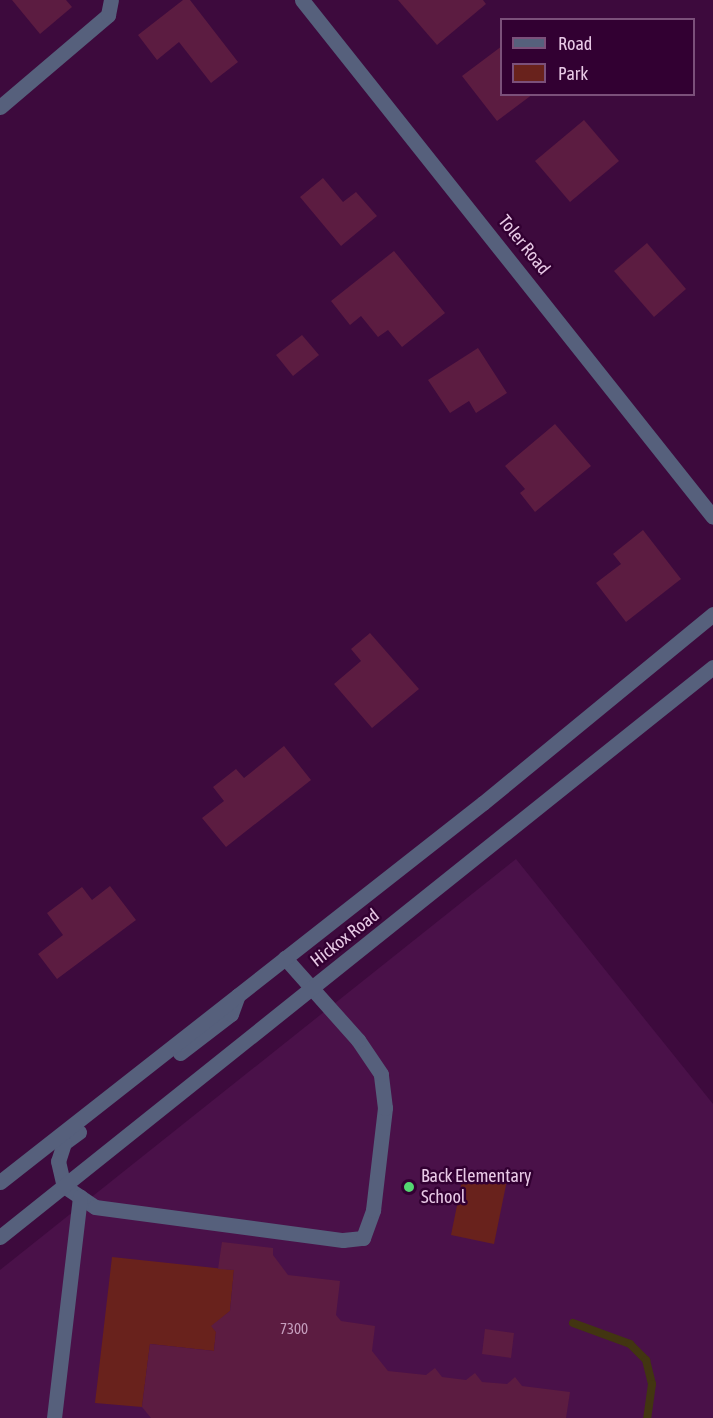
<!DOCTYPE html>
<html>
<head>
<meta charset="utf-8">
<style>
	body { margin:0 }
	#map { position:relative; width:713px; height:1418px; overflow:hidden; background:#3d0a3d; font-family:"Asap Condensed",sans-serif }
	div>[style] { position:absolute }
	.built>* { inset:0; background:#4a1149 }
	.green>* { inset:0; background:#69221c }
	.stream>* { height:8px; margin:-4px; padding:0 4px; transform-origin:4px; border-radius:4px; background:#423511 }
	.building>* { inset:0; background:#5c1c41 }
	.minor>* { height:15px; margin:-7.5px; padding:0 7.5px; transform-origin:7.5px; border-radius:7.5px; background:#56607c }
	.dots>* { width:16px; height:16px; translate:-50% -50%; box-sizing:border-box; border:3px solid #320032; border-radius:50% }
	span { translate:-50% -50%; white-space:nowrap; text-align:center; line-height:1.15; -webkit-text-stroke:5px #320032; paint-order:stroke }
	.number-label { font-size:15px; color:#c59ebd }
	.number-label span { -webkit-text-stroke-width:0 }
	.street-label { font-size:18px; color:#e8c9e6 }
	.poi-label { font-size:18px; color:#e8c9e6 }
	.left { translate:0 -50%; text-align:left }
	.legend { position:absolute; left:500px; top:18px; width:195px; height:78px; box-sizing:border-box; background:#320032; border:2px solid #7b507a; margin:0; padding:8px 10px; list-style:none; font-size:18px; color:#e8c9e6 }
	.legend li { display:flex; align-items:center; gap:12px; height:30px }
	.legend b { width:30px; border:2px solid #7b507a }
</style>
</head>
<body>
<div id="map">
	<div class="built">
		<i style="clip-path:polygon(516px 859px,713px 1104px,713px 1418px,0 1418px,0 1270px)"></i>
	</div>
	<div class="green">
		<i style="clip-path:polygon(464px 1171px,507px 1180px,494px 1244px,451px 1235px)"></i>
		<i style="clip-path:polygon(112px 1257px,234px 1270px,230px 1311px,212px 1326px,216px 1332px,214px 1351px,150px 1344px,142px 1407px,95px 1403px)"></i>
	</div>
	<div class="stream">
		<i style="left:573px;top:1323px;width:61px;rotate:20.2deg"></i>
		<i style="left:630px;top:1344px;width:23px;rotate:45deg"></i>
		<i style="left:646px;top:1360px;width:25px;rotate:76deg"></i>
		<i style="left:652px;top:1384px;width:34px;rotate:98deg"></i>
	</div>
	<div class="building">
		<i style="clip-path:polygon(12px 0,66px 0,72px 7px,40px 34px)"></i>
		<i style="clip-path:polygon(183px 0,190px 0,238px 62px,211px 83px,179px 42px,157px 60px,138px 35px)"></i>
		<i style="clip-path:polygon(398px 0,483px 0,486px 4px,437px 45px)"></i>
		<i style="clip-path:polygon(502px 46px,502px 94px,533px 94px,497px 121px,462px 76px)"></i>
		<i style="clip-path:polygon(584px 120px,619px 161px,570px 202px,535px 161px)"></i>
		<i style="clip-path:polygon(323px 178px,343px 202px,356px 192px,377px 216px,341px 246px,300px 197px)"></i>
		<i style="clip-path:polygon(647px 243px,686px 289px,654px 317px,614px 271px)"></i>
		<i style="clip-path:polygon(394px 251px,445px 313px,402px 347px,388px 330px,378px 337px,361px 316px,350px 325px,331px 301px)"></i>
		<i style="clip-path:polygon(302px 335px,319px 355px,293px 376px,276px 355px)"></i>
		<i style="clip-path:polygon(478px 348px,507px 393px,476px 413px,469px 401px,450px 413px,428px 380px)"></i>
		<i style="clip-path:polygon(555px 424px,591px 466px,535px 512px,520px 493px,525px 489px,505px 466px)"></i>
		<i style="clip-path:polygon(643px 530px,681px 579px,626px 622px,596px 583px,621px 564px,613px 554px)"></i>
		<i style="clip-path:polygon(370px 633px,419px 689px,372px 728px,334px 684px,361px 661px,351px 649px)"></i>
		<i style="clip-path:polygon(284px 746px,311px 780px,226px 847px,202px 818px,224px 801px,213px 787px,236px 769px,244px 778px)"></i>
		<i style="clip-path:polygon(110px 886px,136px 920px,57px 979px,38px 954px,63px 935px,47px 913px,82px 887px,92px 900px)"></i>
		<i style="clip-path:polygon(222px 1242px,273px 1248px,273px 1255px,288px 1275px,340px 1281px,336px 1315px,341px 1321px,375px 1326px,372px 1351px,388px 1371px,426px 1375px,435px 1368px,442px 1377px,466px 1380px,475px 1373px,482px 1382px,507px 1384px,515px 1377px,522px 1386px,570px 1392px,566px 1418px,151px 1418px,142px 1407px,150px 1344px,214px 1351px,216px 1332px,211px 1326px,230px 1311px,234px 1270px,218px 1269px)"></i>
		<i style="clip-path:polygon(485px 1329px,514px 1333px,511px 1358px,482px 1354px)"></i>
	</div>
	<div class="minor">
		<i style="left:302px;top:0;width:660px;rotate:51.52deg"></i>
		<i style="left:0;top:107px;width:142px;rotate:-40.4deg"></i>
		<i style="left:108px;top:15px;width:15px;rotate:-79deg"></i>
		<i style="left:180px;top:1053px;width:64px;rotate:-37.4deg"></i>
		<i style="left:231px;top:1014px;width:20px;rotate:-70deg"></i>
		<i style="left:79px;top:1132px;width:19px;rotate:144deg"></i>
		<i style="left:64px;top:1143px;width:19px;rotate:108deg"></i>
		<i style="left:58px;top:1161px;width:26px;rotate:77deg"></i>
		<i style="left:64px;top:1186px;width:37px;rotate:34deg"></i>
		<i style="left:95px;top:1207px;width:250px;rotate:7.6deg"></i>
		<i style="left:343px;top:1240px;width:20px;rotate:-6deg"></i>
		<i style="left:363px;top:1238px;width:30px;rotate:-70deg"></i>
		<i style="left:373px;top:1210px;width:103px;rotate:-83.3deg"></i>
		<i style="left:385px;top:1108px;width:34px;rotate:-97deg"></i>
		<i style="left:381px;top:1074px;width:41px;rotate:-124.1deg"></i>
		<i style="left:358px;top:1040px;width:110px;rotate:-131.7deg"></i>
		<i style="left:0;top:1182px;width:614px;rotate:-38.12deg"></i>
		<i style="left:483px;top:803px;width:298px;rotate:-39.4deg"></i>
		<i style="left:0;top:1237px;width:913px;rotate:-38.64deg"></i>
		<i style="left:54px;top:1418px;width:223px;rotate:-83.3deg"></i>
	</div>
	<div class="dots">
		<i style="left:409px;top:1187px;background:#54d672"></i>
	</div>
	<div class="number-label">
		<span style="left:294px;top:1329px">7300</span>
	</div>
	<div class="street-label">
		<span style="left:524px;top:245px;rotate:51deg">Toler Road</span>
		<span style="left:345px;top:938px;rotate:-38deg">Hickox Road</span>
	</div>
	<div class="poi-label">
		<span class="left" style="left:421px;top:1187px">Back Elementary<br>School</span>
	</div>
	<ul class="legend">
	<li><b style="height:8px;background:#56607c"></b>Road</li>
	<li><b style="height:16px;background:#69221c"></b>Park</li>
	</ul>
</div>
</body>
</html>
